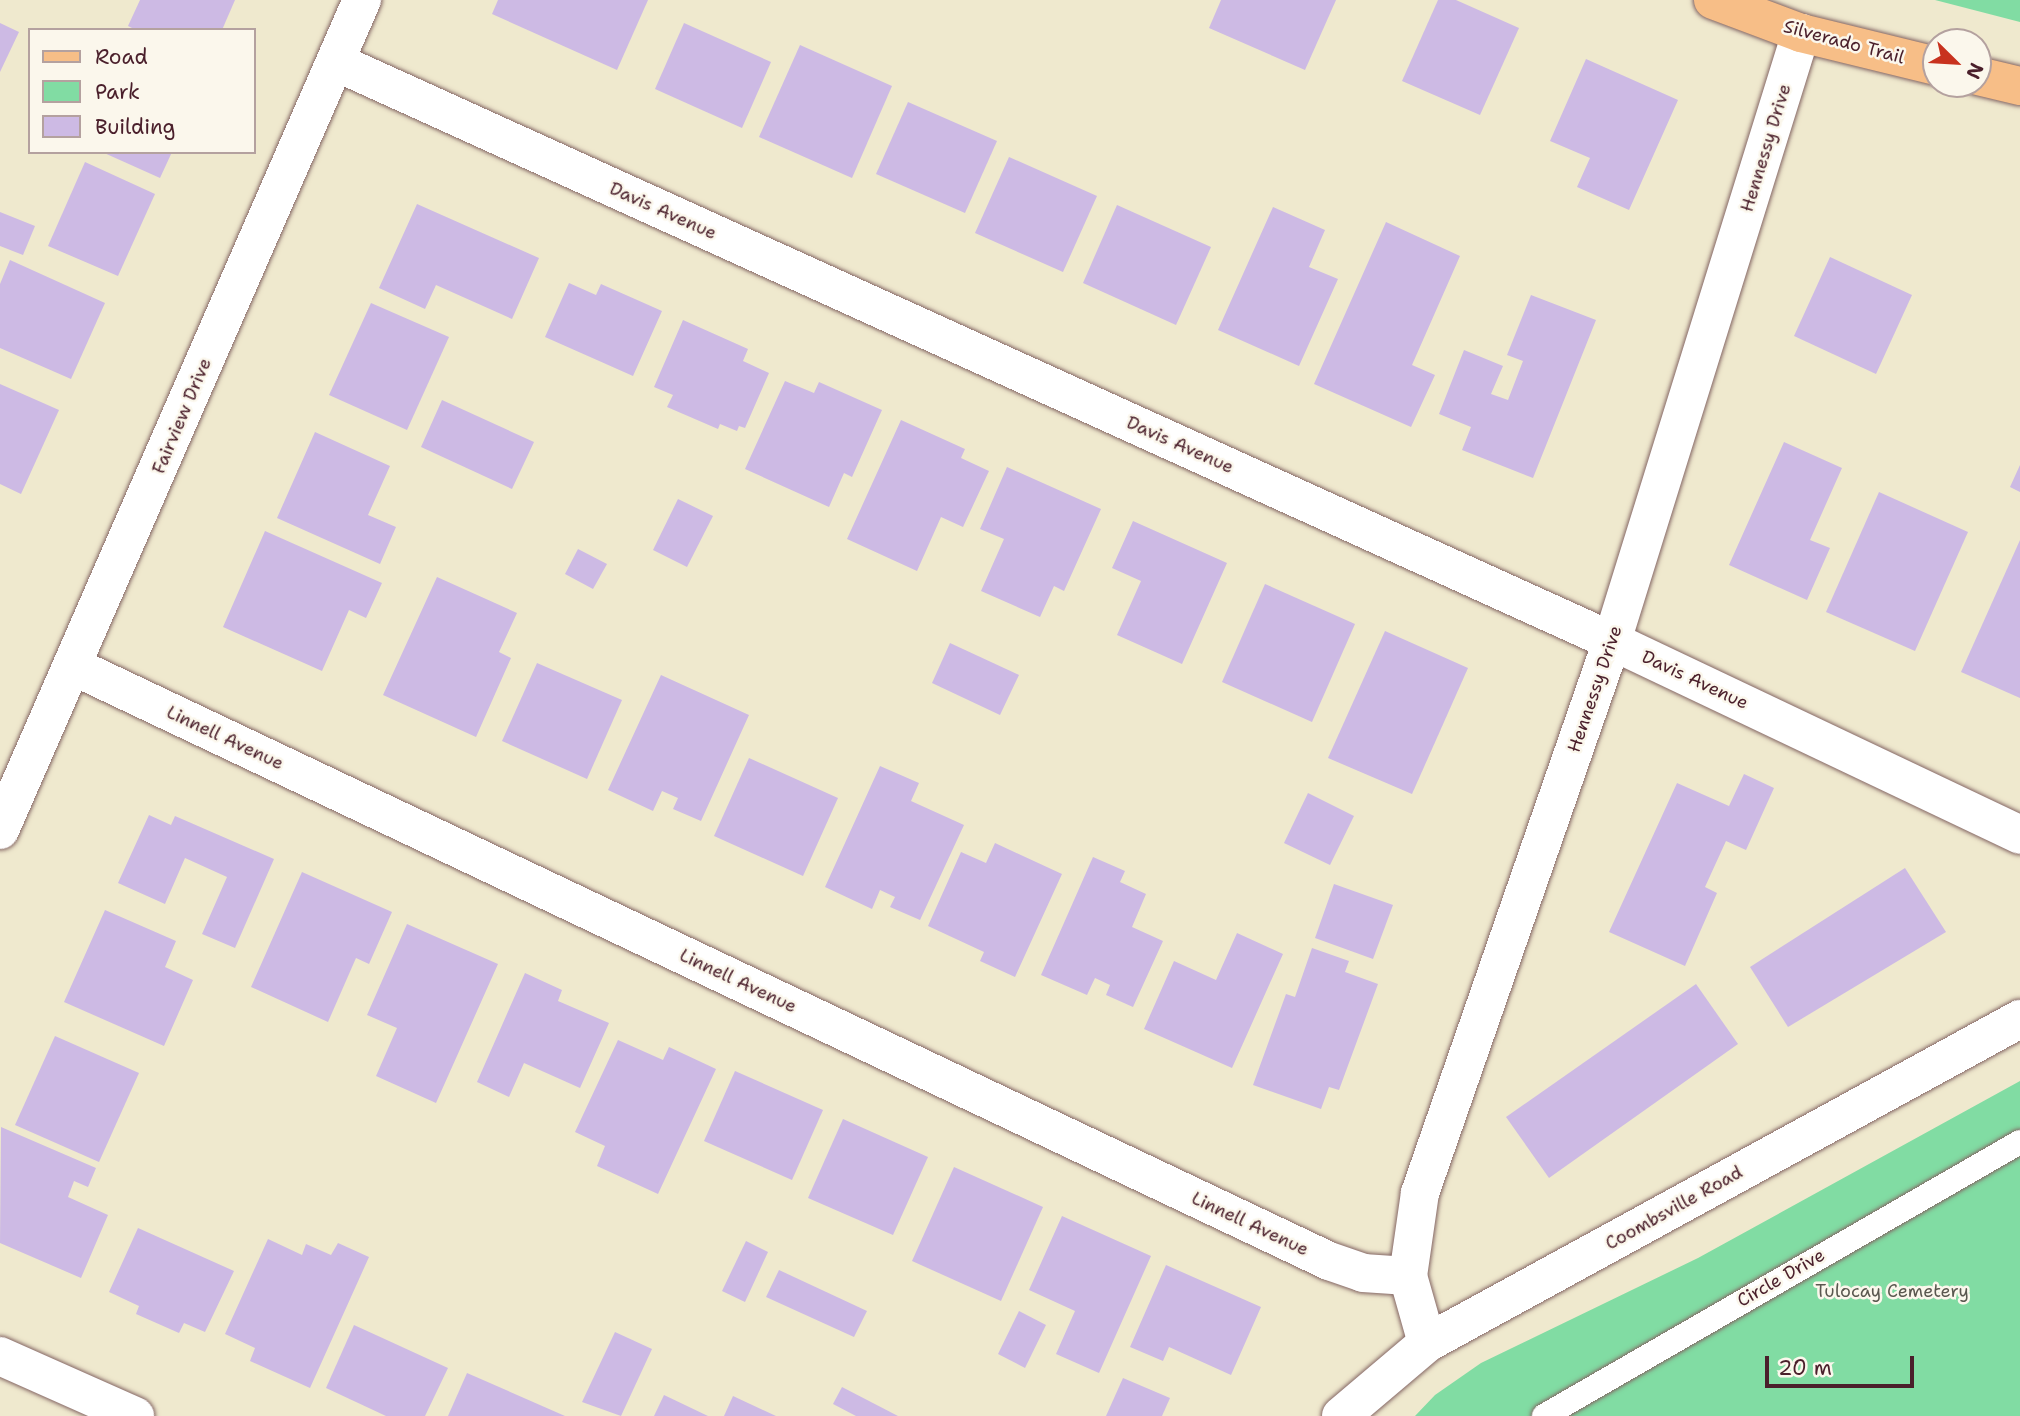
<!DOCTYPE html>
<html>
<head>
<meta charset="utf-8">
<style>
	body { margin:0 }
	#map { position:relative; width:2020px; height:1416px; overflow:hidden; background:#efe9ce; font-family:"Shantell Sans",sans-serif }
	div>[style] { position:absolute }
	.green>* { inset:0; background:#81dca3 }
	.building>* { inset:0; background:#cdbae4 }
	.roads { filter:drop-shadow(0 0 2px #846664) drop-shadow(0 0 2px #846664) }
	.service>* { height:24px; margin:-12px; padding:0 12px; transform-origin:12px; border-radius:12px; background:#fff }
	.minor>* { height:38px; margin:-19px; padding:0 19px; transform-origin:19px; border-radius:19px; background:#fff }
	.tertiary>* { height:38px; margin:-19px; padding:0 19px; transform-origin:19px; border-radius:19px; background:#fff }
	.primary>* { height:38px; margin:-19px; padding:0 19px; transform-origin:19px; border-radius:19px; background:#f7be87 }
	span { translate:-50% -50%; white-space:nowrap; text-align:center; line-height:1.15; -webkit-text-stroke:5px #fbf7ec; paint-order:stroke }
	.street-label { font-size:18px; color:#4a1f2b }
	.park-label { font-size:18px; color:#5a584f }
	.legend { position:absolute; left:28px; top:28px; width:228px; height:126px; box-sizing:border-box; background:#fbf7ec; border:2px solid #b4a19f; margin:0; padding:9px 12px; list-style:none; font-size:21px; color:#4a1f2b }
	.legend li { display:flex; align-items:center; gap:14px; height:35px }
	.legend b { width:35px; border:2px solid #b4a19f }
	.north { position:absolute; left:1922px; top:28px; width:70px; height:70px; box-sizing:border-box; background:#fbf7ec; border:2px solid #b4a19f; border-radius:50%; rotate:114deg; font-size:19px; font-weight:700; line-height:28px; text-align:center; color:#4a1f2b }
	.north::after { content:''; display:block; margin:auto; width:24px; height:32px; background:#c8321e; clip-path:polygon(50% 0,100% 100%,50% 72%,0 100%) }
	.scale { position:absolute; left:1765px; top:1356px; width:149px; height:32px; box-sizing:border-box; border:4px solid #4a1f2b; border-top:0; padding-left:9px; font-size:21px; line-height:24px; white-space:nowrap; color:#4a1f2b; -webkit-text-stroke:5px #fbf7ec; paint-order:stroke }
</style>
</head>
<body>
<div id="map">
	<div class="green">
		<i style="clip-path:polygon(1935px 0,2020px 0,2020px 22px)"></i>
		<i style="clip-path:polygon(2020px 1081px,2020px 1416px,1415px 1416px,1435px 1395px,1481px 1363px,1698px 1258px)"></i>
	</div>
	<div class="building">
		<i style="clip-path:polygon(140px 0,235px 0,222px 30px,136px 30px,128px 26px)"></i>
		<i style="clip-path:polygon(498px 0,648px 0,617px 70px,492px 14px)"></i>
		<i style="clip-path:polygon(1221px 0,1336px 0,1305px 70px,1209px 28px)"></i>
		<i style="clip-path:polygon(1438px 0,1456px 0,1519px 28px,1480px 115px,1402px 81px)"></i>
		<i style="clip-path:polygon(0 23px,19px 32px,0 72px)"></i>
		<i style="clip-path:polygon(684px 23px,771px 62px,742px 128px,655px 89px)"></i>
		<i style="clip-path:polygon(800px 45px,892px 86px,852px 178px,759px 137px)"></i>
		<i style="clip-path:polygon(1586px 59px,1678px 100px,1629px 210px,1577px 187px,1590px 158px,1550px 141px)"></i>
		<i style="clip-path:polygon(908px 102px,997px 141px,965px 213px,876px 174px)"></i>
		<i style="clip-path:polygon(102px 152px,172px 152px,160px 178px)"></i>
		<i style="clip-path:polygon(1009px 157px,1097px 196px,1063px 272px,975px 233px)"></i>
		<i style="clip-path:polygon(85px 162px,155px 194px,118px 276px,48px 246px)"></i>
		<i style="clip-path:polygon(417px 204px,539px 258px,512px 319px,436px 285px,425px 309px,379px 288px)"></i>
		<i style="clip-path:polygon(1117px 205px,1211px 247px,1176px 325px,1083px 283px)"></i>
		<i style="clip-path:polygon(1273px 207px,1325px 230px,1309px 267px,1338px 279px,1299px 366px,1218px 330px)"></i>
		<i style="clip-path:polygon(0 212px,35px 226px,23px 255px,0 246px)"></i>
		<i style="clip-path:polygon(1386px 222px,1460px 256px,1412px 365px,1435px 375px,1411px 427px,1314px 384px)"></i>
		<i style="clip-path:polygon(1830px 257px,1912px 295px,1876px 374px,1794px 336px)"></i>
		<i style="clip-path:polygon(10px 260px,105px 303px,71px 379px,0 348px,0 284px)"></i>
		<i style="clip-path:polygon(569px 283px,596px 295px,601px 284px,662px 311px,633px 376px,545px 337px)"></i>
		<i style="clip-path:polygon(1531px 295px,1596px 320px,1533px 478px,1462px 450px,1471px 427px,1439px 414px,1464px 350px,1503px 366px,1491px 394px,1508px 400px,1523px 361px,1507px 355px)"></i>
		<i style="clip-path:polygon(371px 303px,449px 337px,407px 430px,329px 395px)"></i>
		<i style="clip-path:polygon(683px 320px,748px 349px,743px 361px,769px 373px,745px 428px,739px 426px,737px 431px,720px 424px,718px 429px,667px 407px,673px 395px,654px 387px)"></i>
		<i style="clip-path:polygon(785px 381px,814px 393px,819px 382px,882px 410px,852px 477px,844px 473px,829px 507px,745px 469px)"></i>
		<i style="clip-path:polygon(0 384px,59px 410px,21px 494px,0 484px)"></i>
		<i style="clip-path:polygon(442px 400px,534px 442px,512px 489px,421px 447px)"></i>
		<i style="clip-path:polygon(901px 420px,965px 449px,961px 458px,989px 471px,963px 527px,941px 517px,917px 571px,847px 539px)"></i>
		<i style="clip-path:polygon(315px 432px,390px 466px,368px 515px,396px 527px,380px 564px,277px 518px)"></i>
		<i style="clip-path:polygon(1784px 442px,1842px 468px,1810px 540px,1830px 548px,1807px 600px,1729px 565px)"></i>
		<i style="clip-path:polygon(2020px 465px,2020px 492px,2010px 487px)"></i>
		<i style="clip-path:polygon(1007px 467px,1101px 509px,1064px 591px,1054px 586px,1040px 617px,981px 591px,1004px 539px,980px 529px)"></i>
		<i style="clip-path:polygon(1879px 492px,1968px 532px,1915px 651px,1826px 612px)"></i>
		<i style="clip-path:polygon(678px 499px,713px 516px,687px 567px,653px 550px)"></i>
		<i style="clip-path:polygon(1133px 521px,1227px 563px,1182px 664px,1117px 635px,1141px 581px,1112px 568px)"></i>
		<i style="clip-path:polygon(265px 531px,382px 583px,366px 618px,349px 610px,322px 671px,223px 627px)"></i>
		<i style="clip-path:polygon(2020px 540px,2020px 698px,1961px 672px)"></i>
		<i style="clip-path:polygon(578px 549px,607px 564px,593px 589px,565px 574px)"></i>
		<i style="clip-path:polygon(437px 577px,517px 613px,499px 652px,511px 658px,476px 737px,383px 695px)"></i>
		<i style="clip-path:polygon(1265px 584px,1355px 624px,1312px 722px,1222px 682px)"></i>
		<i style="clip-path:polygon(1385px 631px,1468px 668px,1412px 794px,1328px 758px)"></i>
		<i style="clip-path:polygon(950px 643px,1019px 675px,1000px 715px,932px 683px)"></i>
		<i style="clip-path:polygon(537px 663px,622px 700px,587px 779px,502px 741px)"></i>
		<i style="clip-path:polygon(661px 675px,749px 715px,701px 821px,673px 809px,678px 798px,662px 791px,653px 811px,608px 790px)"></i>
		<i style="clip-path:polygon(749px 758px,838px 798px,803px 876px,714px 836px)"></i>
		<i style="clip-path:polygon(880px 766px,919px 783px,911px 801px,964px 825px,920px 920px,890px 907px,895px 897px,880px 890px,872px 909px,825px 887px)"></i>
		<i style="clip-path:polygon(1744px 774px,1774px 788px,1746px 850px,1726px 841px,1705px 887px,1717px 893px,1685px 966px,1609px 932px,1677px 783px,1729px 806px)"></i>
		<i style="clip-path:polygon(1308px 793px,1354px 816px,1330px 865px,1284px 843px)"></i>
		<i style="clip-path:polygon(149px 815px,171px 825px,175px 816px,274px 859px,235px 948px,202px 934px,227px 877px,185px 858px,165px 904px,118px 883px)"></i>
		<i style="clip-path:polygon(995px 843px,1062px 874px,1015px 977px,980px 961px,984px 952px,928px 926px,961px 852px,986px 863px)"></i>
		<i style="clip-path:polygon(1093px 857px,1125px 871px,1120px 882px,1146px 894px,1132px 927px,1163px 941px,1133px 1007px,1106px 995px,1110px 985px,1095px 978px,1087px 995px,1041px 975px)"></i>
		<i style="clip-path:polygon(1905px 868px,1946px 932px,1788px 1027px,1750px 967px)"></i>
		<i style="clip-path:polygon(302px 872px,392px 912px,369px 964px,356px 958px,328px 1022px,251px 987px)"></i>
		<i style="clip-path:polygon(1334px 884px,1393px 905px,1373px 959px,1315px 938px)"></i>
		<i style="clip-path:polygon(105px 910px,176px 941px,165px 967px,193px 980px,164px 1046px,64px 1002px)"></i>
		<i style="clip-path:polygon(407px 924px,498px 964px,436px 1103px,376px 1076px,397px 1028px,367px 1015px)"></i>
		<i style="clip-path:polygon(1237px 933px,1283px 954px,1232px 1068px,1144px 1029px,1174px 961px,1216px 980px)"></i>
		<i style="clip-path:polygon(1312px 948px,1349px 961px,1345px 972px,1378px 984px,1339px 1090px,1329px 1087px,1321px 1109px,1253px 1085px,1286px 994px,1295px 997px)"></i>
		<i style="clip-path:polygon(525px 973px,562px 990px,558px 1001px,609px 1023px,580px 1088px,524px 1063px,509px 1097px,477px 1082px)"></i>
		<i style="clip-path:polygon(1696px 984px,1738px 1044px,1549px 1178px,1506px 1117px)"></i>
		<i style="clip-path:polygon(55px 1036px,139px 1073px,99px 1162px,15px 1125px)"></i>
		<i style="clip-path:polygon(618px 1040px,663px 1060px,669px 1047px,716px 1069px,658px 1194px,597px 1166px,605px 1146px,575px 1132px)"></i>
		<i style="clip-path:polygon(735px 1071px,823px 1110px,792px 1180px,704px 1141px)"></i>
		<i style="clip-path:polygon(843px 1119px,928px 1157px,893px 1235px,808px 1198px)"></i>
		<i style="clip-path:polygon(1px 1127px,96px 1168px,88px 1187px,74px 1181px,68px 1197px,108px 1215px,81px 1278px,0 1243px)"></i>
		<i style="clip-path:polygon(954px 1167px,1043px 1207px,1001px 1301px,912px 1261px)"></i>
		<i style="clip-path:polygon(1062px 1216px,1151px 1256px,1099px 1373px,1056px 1354px,1075px 1311px,1029px 1290px)"></i>
		<i style="clip-path:polygon(138px 1228px,234px 1271px,205px 1332px,184px 1323px,179px 1333px,136px 1314px,139px 1306px,109px 1292px)"></i>
		<i style="clip-path:polygon(268px 1239px,302px 1255px,306px 1244px,331px 1255px,338px 1243px,369px 1257px,310px 1388px,250px 1361px,255px 1348px,225px 1334px)"></i>
		<i style="clip-path:polygon(746px 1241px,768px 1252px,745px 1302px,722px 1291px)"></i>
		<i style="clip-path:polygon(1166px 1265px,1261px 1307px,1231px 1375px,1169px 1347px,1163px 1361px,1130px 1347px)"></i>
		<i style="clip-path:polygon(779px 1270px,867px 1311px,854px 1337px,766px 1297px)"></i>
		<i style="clip-path:polygon(1019px 1311px,1046px 1325px,1025px 1368px,998px 1354px)"></i>
		<i style="clip-path:polygon(354px 1325px,448px 1368px,425px 1416px,386px 1416px,326px 1388px)"></i>
		<i style="clip-path:polygon(615px 1332px,652px 1349px,621px 1416px,582px 1402px)"></i>
		<i style="clip-path:polygon(467px 1373px,565px 1416px,448px 1416px)"></i>
		<i style="clip-path:polygon(1123px 1378px,1170px 1398px,1162px 1416px,1106px 1416px)"></i>
		<i style="clip-path:polygon(842px 1387px,898px 1416px,856px 1416px,833px 1404px)"></i>
		<i style="clip-path:polygon(664px 1395px,708px 1416px,654px 1416px)"></i>
		<i style="clip-path:polygon(733px 1396px,776px 1416px,724px 1416px)"></i>
	</div>
	<div class="roads">
		<div class="service">
			<i style="left:1544px;top:1416px;width:549px;rotate:-29.93deg"></i>
		</div>
		<div class="minor">
			<i style="left:336px;top:62px;width:1401px;rotate:24.41deg"></i>
			<i style="left:1612px;top:641px;width:452px;rotate:25.4deg"></i>
			<i style="left:73px;top:666px;width:1390px;rotate:25.35deg"></i>
			<i style="left:1329px;top:1261px;width:36px;rotate:19deg"></i>
			<i style="left:1363px;top:1273px;width:45px;rotate:3.8deg"></i>
			<i style="left:0;top:830px;width:906px;rotate:-66.44deg"></i>
			<i style="left:1427px;top:1343px;width:70px;rotate:-105.8deg"></i>
			<i style="left:1408px;top:1276px;width:84px;rotate:-81.8deg"></i>
			<i style="left:1420px;top:1193px;width:584px;rotate:-70.82deg"></i>
			<i style="left:1612px;top:641px;width:637px;rotate:-72.73deg"></i>
			<i style="left:0;top:1356px;width:148px;rotate:24deg"></i>
		</div>
		<div class="tertiary">
			<i style="left:1341px;top:1416px;width:113px;rotate:-40.3deg"></i>
			<i style="left:1427px;top:1343px;width:676px;rotate:-28.65deg"></i>
		</div>
		<div class="primary">
			<i style="left:1713px;top:0;width:94px;rotate:20.6deg"></i>
			<i style="left:1801px;top:33px;width:139px;rotate:13.7deg"></i>
			<i style="left:1978px;top:76px;width:43px;rotate:13.4deg"></i>
		</div>
	</div>
	<div class="street-label">
		<span style="left:1844px;top:42px;rotate:15deg">Silverado Trail</span>
		<span style="left:1766px;top:148px;rotate:-73deg">Hennessy Drive</span>
		<span style="left:663px;top:211px;rotate:24deg">Davis Avenue</span>
		<span style="left:182px;top:416px;rotate:-67deg">Fairview Drive</span>
		<span style="left:1180px;top:445px;rotate:24deg">Davis Avenue</span>
		<span style="left:1695px;top:680px;rotate:25deg">Davis Avenue</span>
		<span style="left:1595px;top:689px;rotate:-71deg">Hennessy Drive</span>
		<span style="left:225px;top:738px;rotate:25deg">Linnell Avenue</span>
		<span style="left:738px;top:981px;rotate:25deg">Linnell Avenue</span>
		<span style="left:1674px;top:1208px;rotate:-29deg">Coombsville Road</span>
		<span style="left:1250px;top:1224px;rotate:25deg">Linnell Avenue</span>
		<span style="left:1781px;top:1278px;rotate:-30deg">Circle Drive</span>
	</div>
	<div class="park-label">
		<span style="left:1892px;top:1291px">Tulocay Cemetery</span>
	</div>
	<ul class="legend">
	<li><b style="height:9px;background:#f7be87"></b>Road</li>
	<li><b style="height:19px;background:#81dca3"></b>Park</li>
	<li><b style="height:19px;background:#cdbae4"></b>Building</li>
	</ul>
	<div class="north">N</div>
	<div class="scale">20 m</div>
</div>
</body>
</html>
